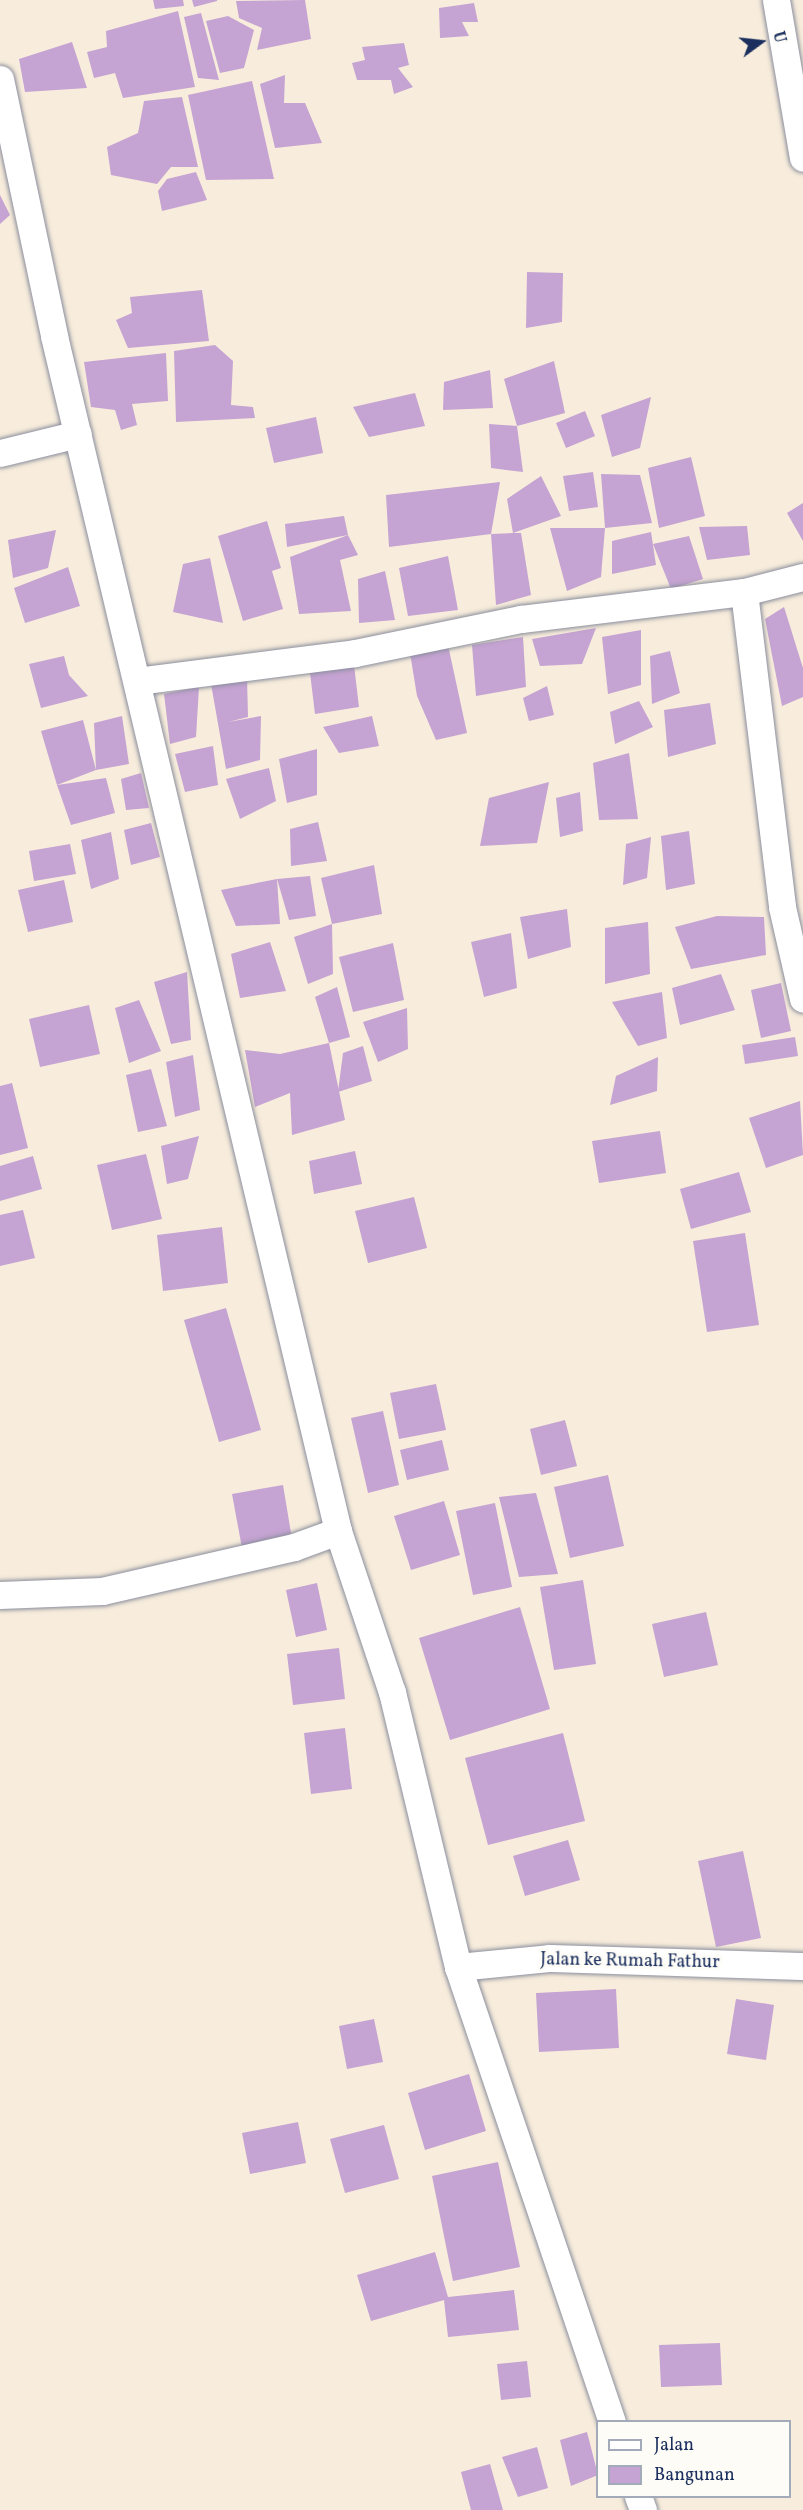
<!DOCTYPE html>
<html>
<head>
<meta charset="utf-8">
<style>
	body { margin:0 }
	#map { position:relative; width:803px; height:2510px; overflow:hidden; background:#f8eddc; font-family:Vollkorn,serif }
	div>[style] { position:absolute }
	.building>* { inset:0; background:#c5a3d2 }
	.roads { filter:drop-shadow(0 0 2px #8a8e9d) drop-shadow(0 0 2px #8a8e9d) }
	.minor>* { height:27px; margin:-13.5px; padding:0 13.5px; transform-origin:13.5px; border-radius:13.5px; background:#fff }
	span { translate:-50% -50%; white-space:nowrap; text-align:center; line-height:1.15; -webkit-text-stroke:6px #fdfcf7; paint-order:stroke }
	.street-label { font-size:18px; color:#1b2f5e }
	.legend { position:absolute; left:596px; top:2420px; width:195px; height:78px; box-sizing:border-box; background:#fdfcf7; border:2px solid #a3aaba; margin:0; padding:8px 10px; list-style:none; font-size:18px; color:#1b2f5e }
	.legend li { display:flex; align-items:center; gap:12px; height:30px }
	.legend b { width:30px; border:2px solid #a3aaba }
	.north { position:absolute; left:731px; top:12px; width:60px; height:60px; -webkit-text-stroke:4px #fdfcf7; paint-order:stroke; rotate:75deg; font-size:16px; font-weight:700; line-height:24px; text-align:center; color:#1b2f5e }
	.north::after { content:''; display:block; margin:auto; width:21px; height:27px; background:#1b2f5e; clip-path:polygon(50% 0,100% 100%,50% 72%,0 100%) }
</style>
</head>
<body>
<div id="map">
	<div class="building">
		<i style="clip-path:polygon(153px 0,183px 0,184px 6px,155px 9px)"></i>
		<i style="clip-path:polygon(192px 0,217px 0,217px 1px,194px 7px)"></i>
		<i style="clip-path:polygon(305px 0,311px 39px,257px 50px,262px 28px,239px 18px,236px 1px)"></i>
		<i style="clip-path:polygon(474px 3px,478px 22px,462px 22px,469px 36px,440px 38px,439px 8px)"></i>
		<i style="clip-path:polygon(178px 11px,195px 87px,123px 98px,115px 73px,94px 78px,87px 52px,107px 47px,106px 31px)"></i>
		<i style="clip-path:polygon(201px 13px,219px 80px,198px 78px,184px 17px)"></i>
		<i style="clip-path:polygon(228px 16px,254px 30px,244px 68px,220px 73px,206px 21px)"></i>
		<i style="clip-path:polygon(72px 42px,87px 88px,25px 92px,19px 59px)"></i>
		<i style="clip-path:polygon(404px 43px,409px 65px,398px 68px,413px 87px,394px 94px,391px 80px,357px 80px,352px 63px,365px 60px,362px 47px)"></i>
		<i style="clip-path:polygon(285px 75px,284px 103px,305px 103px,322px 143px,275px 148px,260px 84px)"></i>
		<i style="clip-path:polygon(252px 81px,274px 179px,206px 180px,188px 95px)"></i>
		<i style="clip-path:polygon(182px 97px,198px 167px,171px 167px,157px 184px,111px 175px,107px 147px,138px 133px,144px 101px)"></i>
		<i style="clip-path:polygon(196px 172px,207px 200px,162px 211px,158px 191px,167px 179px)"></i>
		<i style="clip-path:polygon(0 195px,10px 215px,0 224px)"></i>
		<i style="clip-path:polygon(527px 272px,563px 273px,562px 322px,526px 328px)"></i>
		<i style="clip-path:polygon(202px 290px,209px 341px,128px 348px,116px 320px,132px 313px,130px 297px)"></i>
		<i style="clip-path:polygon(215px 345px,233px 361px,231px 405px,253px 407px,255px 418px,176px 422px,174px 351px)"></i>
		<i style="clip-path:polygon(166px 353px,168px 401px,132px 404px,137px 425px,121px 430px,115px 410px,91px 407px,84px 362px)"></i>
		<i style="clip-path:polygon(554px 361px,565px 413px,517px 426px,504px 379px)"></i>
		<i style="clip-path:polygon(490px 370px,493px 408px,443px 410px,444px 382px)"></i>
		<i style="clip-path:polygon(415px 393px,425px 426px,369px 437px,353px 407px)"></i>
		<i style="clip-path:polygon(651px 397px,640px 448px,612px 457px,601px 415px)"></i>
		<i style="clip-path:polygon(585px 411px,595px 436px,566px 448px,556px 423px)"></i>
		<i style="clip-path:polygon(316px 417px,323px 453px,274px 463px,266px 428px)"></i>
		<i style="clip-path:polygon(489px 424px,517px 426px,523px 472px,491px 468px)"></i>
		<i style="clip-path:polygon(691px 457px,705px 516px,659px 528px,648px 468px)"></i>
		<i style="clip-path:polygon(593px 472px,598px 507px,569px 511px,563px 476px)"></i>
		<i style="clip-path:polygon(601px 474px,640px 475px,652px 523px,605px 528px,601px 577px,567px 591px,550px 528px,605px 528px)"></i>
		<i style="clip-path:polygon(541px 476px,561px 516px,513px 533px,521px 533px,531px 595px,496px 605px,491px 534px,513px 533px,507px 499px)"></i>
		<i style="clip-path:polygon(500px 482px,491px 534px,389px 547px,386px 495px)"></i>
		<i style="clip-path:polygon(803px 503px,803px 541px,787px 513px)"></i>
		<i style="clip-path:polygon(344px 516px,348px 535px,287px 547px,285px 524px)"></i>
		<i style="clip-path:polygon(267px 521px,281px 568px,272px 571px,283px 609px,243px 621px,218px 536px)"></i>
		<i style="clip-path:polygon(747px 526px,750px 555px,707px 560px,699px 527px)"></i>
		<i style="clip-path:polygon(56px 530px,48px 568px,13px 578px,8px 540px)"></i>
		<i style="clip-path:polygon(651px 532px,656px 565px,612px 574px,612px 541px)"></i>
		<i style="clip-path:polygon(348px 535px,358px 555px,340px 560px,351px 611px,299px 614px,290px 557px)"></i>
		<i style="clip-path:polygon(689px 536px,703px 579px,671px 589px,653px 544px)"></i>
		<i style="clip-path:polygon(448px 556px,458px 610px,408px 616px,399px 568px)"></i>
		<i style="clip-path:polygon(210px 558px,223px 623px,173px 612px,183px 564px)"></i>
		<i style="clip-path:polygon(68px 567px,80px 606px,25px 623px,14px 588px)"></i>
		<i style="clip-path:polygon(385px 571px,395px 620px,359px 623px,358px 579px)"></i>
		<i style="clip-path:polygon(784px 607px,803px 668px,803px 697px,782px 706px,765px 619px)"></i>
		<i style="clip-path:polygon(596px 628px,582px 664px,540px 666px,532px 639px)"></i>
		<i style="clip-path:polygon(641px 630px,641px 685px,608px 694px,602px 637px)"></i>
		<i style="clip-path:polygon(523px 637px,526px 687px,476px 696px,472px 645px)"></i>
		<i style="clip-path:polygon(448px 645px,467px 733px,436px 740px,417px 696px,410px 653px)"></i>
		<i style="clip-path:polygon(670px 651px,680px 693px,652px 704px,650px 656px)"></i>
		<i style="clip-path:polygon(64px 656px,69px 675px,88px 696px,41px 708px,29px 664px)"></i>
		<i style="clip-path:polygon(354px 665px,359px 707px,315px 714px,310px 673px)"></i>
		<i style="clip-path:polygon(247px 676px,248px 717px,228px 722px,261px 716px,260px 760px,226px 769px,211px 684px)"></i>
		<i style="clip-path:polygon(547px 686px,554px 715px,529px 721px,523px 698px)"></i>
		<i style="clip-path:polygon(199px 687px,196px 737px,170px 744px,164px 694px)"></i>
		<i style="clip-path:polygon(639px 701px,653px 727px,615px 744px,610px 712px)"></i>
		<i style="clip-path:polygon(710px 703px,716px 744px,668px 757px,664px 710px)"></i>
		<i style="clip-path:polygon(122px 716px,129px 764px,96px 770px,94px 723px)"></i>
		<i style="clip-path:polygon(372px 716px,379px 746px,339px 753px,323px 727px)"></i>
		<i style="clip-path:polygon(83px 720px,96px 770px,57px 785px,41px 731px)"></i>
		<i style="clip-path:polygon(213px 746px,218px 785px,185px 792px,175px 754px)"></i>
		<i style="clip-path:polygon(317px 749px,317px 795px,287px 803px,279px 759px)"></i>
		<i style="clip-path:polygon(629px 753px,638px 819px,599px 820px,593px 763px)"></i>
		<i style="clip-path:polygon(269px 768px,276px 801px,240px 819px,226px 779px)"></i>
		<i style="clip-path:polygon(141px 773px,149px 808px,126px 810px,121px 779px)"></i>
		<i style="clip-path:polygon(106px 778px,115px 813px,71px 825px,57px 785px)"></i>
		<i style="clip-path:polygon(549px 782px,537px 843px,480px 846px,489px 798px)"></i>
		<i style="clip-path:polygon(580px 792px,583px 831px,560px 837px,556px 798px)"></i>
		<i style="clip-path:polygon(318px 822px,327px 861px,291px 866px,290px 829px)"></i>
		<i style="clip-path:polygon(151px 823px,160px 857px,131px 865px,124px 830px)"></i>
		<i style="clip-path:polygon(689px 831px,695px 884px,666px 890px,661px 836px)"></i>
		<i style="clip-path:polygon(111px 832px,119px 879px,91px 889px,81px 840px)"></i>
		<i style="clip-path:polygon(651px 837px,647px 878px,623px 885px,626px 844px)"></i>
		<i style="clip-path:polygon(70px 844px,76px 874px,34px 881px,29px 851px)"></i>
		<i style="clip-path:polygon(374px 865px,382px 914px,332px 924px,321px 878px)"></i>
		<i style="clip-path:polygon(310px 876px,316px 916px,289px 920px,277px 879px)"></i>
		<i style="clip-path:polygon(277px 879px,280px 924px,236px 926px,221px 890px)"></i>
		<i style="clip-path:polygon(64px 880px,73px 922px,28px 932px,18px 890px)"></i>
		<i style="clip-path:polygon(567px 909px,571px 947px,528px 959px,520px 917px)"></i>
		<i style="clip-path:polygon(717px 916px,764px 917px,766px 955px,691px 969px,675px 927px)"></i>
		<i style="clip-path:polygon(648px 922px,650px 974px,605px 984px,605px 928px)"></i>
		<i style="clip-path:polygon(332px 924px,333px 974px,308px 984px,294px 937px)"></i>
		<i style="clip-path:polygon(511px 933px,517px 988px,484px 997px,471px 942px)"></i>
		<i style="clip-path:polygon(270px 942px,286px 991px,240px 998px,231px 954px)"></i>
		<i style="clip-path:polygon(393px 943px,404px 1000px,353px 1012px,339px 957px)"></i>
		<i style="clip-path:polygon(187px 972px,191px 1040px,171px 1044px,154px 982px)"></i>
		<i style="clip-path:polygon(721px 974px,735px 1010px,680px 1025px,672px 988px)"></i>
		<i style="clip-path:polygon(781px 983px,791px 1031px,761px 1038px,751px 990px)"></i>
		<i style="clip-path:polygon(337px 987px,350px 1037px,329px 1043px,315px 997px)"></i>
		<i style="clip-path:polygon(662px 992px,667px 1038px,638px 1046px,612px 1002px)"></i>
		<i style="clip-path:polygon(139px 1000px,161px 1051px,129px 1063px,115px 1008px)"></i>
		<i style="clip-path:polygon(89px 1005px,100px 1054px,40px 1067px,29px 1019px)"></i>
		<i style="clip-path:polygon(407px 1008px,408px 1049px,378px 1062px,363px 1022px)"></i>
		<i style="clip-path:polygon(795px 1037px,798px 1056px,745px 1064px,742px 1045px)"></i>
		<i style="clip-path:polygon(329px 1043px,345px 1120px,292px 1135px,290px 1093px,255px 1107px,245px 1050px,280px 1054px)"></i>
		<i style="clip-path:polygon(363px 1046px,372px 1081px,338px 1092px,343px 1053px)"></i>
		<i style="clip-path:polygon(193px 1055px,200px 1110px,175px 1117px,166px 1062px)"></i>
		<i style="clip-path:polygon(658px 1057px,657px 1091px,610px 1105px,616px 1076px)"></i>
		<i style="clip-path:polygon(151px 1069px,167px 1126px,138px 1132px,126px 1075px)"></i>
		<i style="clip-path:polygon(12px 1083px,28px 1148px,0 1155px,0 1086px)"></i>
		<i style="clip-path:polygon(800px 1101px,803px 1155px,766px 1168px,749px 1118px)"></i>
		<i style="clip-path:polygon(660px 1131px,666px 1173px,599px 1183px,592px 1141px)"></i>
		<i style="clip-path:polygon(199px 1136px,188px 1179px,167px 1184px,161px 1146px)"></i>
		<i style="clip-path:polygon(355px 1151px,362px 1184px,314px 1194px,309px 1161px)"></i>
		<i style="clip-path:polygon(146px 1154px,162px 1219px,112px 1230px,97px 1165px)"></i>
		<i style="clip-path:polygon(33px 1156px,42px 1189px,0 1201px,0 1166px)"></i>
		<i style="clip-path:polygon(739px 1172px,751px 1212px,691px 1229px,680px 1189px)"></i>
		<i style="clip-path:polygon(414px 1197px,427px 1248px,368px 1263px,355px 1211px)"></i>
		<i style="clip-path:polygon(23px 1210px,35px 1258px,0 1266px,0 1215px)"></i>
		<i style="clip-path:polygon(222px 1227px,228px 1283px,163px 1291px,157px 1235px)"></i>
		<i style="clip-path:polygon(745px 1233px,759px 1325px,707px 1332px,693px 1241px)"></i>
		<i style="clip-path:polygon(226px 1308px,261px 1430px,219px 1442px,184px 1320px)"></i>
		<i style="clip-path:polygon(436px 1384px,446px 1430px,399px 1439px,390px 1393px)"></i>
		<i style="clip-path:polygon(383px 1411px,399px 1485px,368px 1493px,351px 1418px)"></i>
		<i style="clip-path:polygon(565px 1420px,577px 1466px,541px 1475px,530px 1429px)"></i>
		<i style="clip-path:polygon(442px 1440px,449px 1470px,407px 1480px,400px 1450px)"></i>
		<i style="clip-path:polygon(608px 1475px,624px 1546px,570px 1558px,554px 1487px)"></i>
		<i style="clip-path:polygon(283px 1485px,292px 1539px,242px 1548px,232px 1494px)"></i>
		<i style="clip-path:polygon(536px 1493px,558px 1574px,519px 1577px,499px 1497px)"></i>
		<i style="clip-path:polygon(444px 1501px,460px 1555px,411px 1570px,394px 1516px)"></i>
		<i style="clip-path:polygon(495px 1503px,512px 1587px,473px 1595px,456px 1511px)"></i>
		<i style="clip-path:polygon(583px 1580px,596px 1664px,554px 1670px,540px 1587px)"></i>
		<i style="clip-path:polygon(317px 1583px,327px 1630px,296px 1637px,286px 1590px)"></i>
		<i style="clip-path:polygon(520px 1607px,550px 1709px,450px 1740px,419px 1638px)"></i>
		<i style="clip-path:polygon(706px 1612px,718px 1665px,664px 1677px,652px 1624px)"></i>
		<i style="clip-path:polygon(339px 1648px,345px 1699px,293px 1705px,287px 1654px)"></i>
		<i style="clip-path:polygon(345px 1728px,352px 1789px,311px 1794px,304px 1733px)"></i>
		<i style="clip-path:polygon(563px 1733px,585px 1821px,488px 1845px,465px 1758px)"></i>
		<i style="clip-path:polygon(568px 1840px,580px 1880px,525px 1896px,513px 1856px)"></i>
		<i style="clip-path:polygon(743px 1851px,761px 1938px,716px 1947px,698px 1861px)"></i>
		<i style="clip-path:polygon(616px 1989px,619px 2048px,539px 2052px,536px 1993px)"></i>
		<i style="clip-path:polygon(736px 1999px,774px 2005px,766px 2060px,727px 2054px)"></i>
		<i style="clip-path:polygon(374px 2019px,383px 2062px,347px 2069px,339px 2026px)"></i>
		<i style="clip-path:polygon(469px 2074px,486px 2131px,425px 2150px,408px 2093px)"></i>
		<i style="clip-path:polygon(298px 2122px,306px 2163px,250px 2174px,242px 2133px)"></i>
		<i style="clip-path:polygon(384px 2125px,399px 2179px,345px 2193px,330px 2139px)"></i>
		<i style="clip-path:polygon(498px 2162px,520px 2267px,453px 2281px,432px 2176px)"></i>
		<i style="clip-path:polygon(435px 2252px,448px 2297px,514px 2290px,519px 2330px,448px 2337px,444px 2300px,371px 2321px,357px 2275px)"></i>
		<i style="clip-path:polygon(720px 2343px,722px 2385px,661px 2387px,659px 2345px)"></i>
		<i style="clip-path:polygon(527px 2361px,531px 2397px,501px 2400px,497px 2364px)"></i>
		<i style="clip-path:polygon(587px 2432px,598px 2475px,571px 2486px,560px 2440px)"></i>
		<i style="clip-path:polygon(537px 2447px,548px 2488px,518px 2497px,502px 2457px)"></i>
		<i style="clip-path:polygon(490px 2464px,503px 2510px,471px 2510px,461px 2472px)"></i>
	</div>
	<div class="roads">
		<div class="minor">
			<i style="left:776px;top:0;width:160px;rotate:80.3deg"></i>
			<i style="left:0;top:79px;width:263px;rotate:78.1deg"></i>
			<i style="left:54px;top:336px;width:1228px;rotate:76.63deg"></i>
			<i style="left:338px;top:1531px;width:170px;rotate:71.5deg"></i>
			<i style="left:392px;top:1692px;width:283px;rotate:76.5deg"></i>
			<i style="left:458px;top:1967px;width:480px;rotate:71.3deg"></i>
			<i style="left:0;top:453px;width:80px;rotate:-13.7deg"></i>
			<i style="left:744px;top:592px;width:317px;rotate:83.1deg"></i>
			<i style="left:782px;top:907px;width:94px;rotate:77.1deg"></i>
			<i style="left:137px;top:681px;width:220px;rotate:-7.3deg"></i>
			<i style="left:355px;top:653px;width:169px;rotate:-11.6deg"></i>
			<i style="left:521px;top:619px;width:225px;rotate:-6.9deg"></i>
			<i style="left:744px;top:592px;width:61px;rotate:-14.3deg"></i>
			<i style="left:0;top:1595px;width:102px;rotate:-2.2deg"></i>
			<i style="left:102px;top:1591px;width:197px;rotate:-12.9deg"></i>
			<i style="left:294px;top:1547px;width:47px;rotate:-20deg"></i>
			<i style="left:458px;top:1967px;width:91px;rotate:-5.6deg"></i>
			<i style="left:549px;top:1958px;width:254px;rotate:1.8deg"></i>
			<i style="left:638px;top:2496px;width:15px;rotate:70deg"></i>
		</div>
	</div>
	<div class="street-label">
		<span style="left:630px;top:1962px;rotate:1deg">Jalan ke Rumah Fathur</span>
	</div>
	<ul class="legend">
	<li><b style="height:8px;background:#fff"></b>Jalan</li>
	<li><b style="height:16px;background:#c5a3d2"></b>Bangunan</li>
	</ul>
	<div class="north">U</div>
</div>
</body>
</html>
